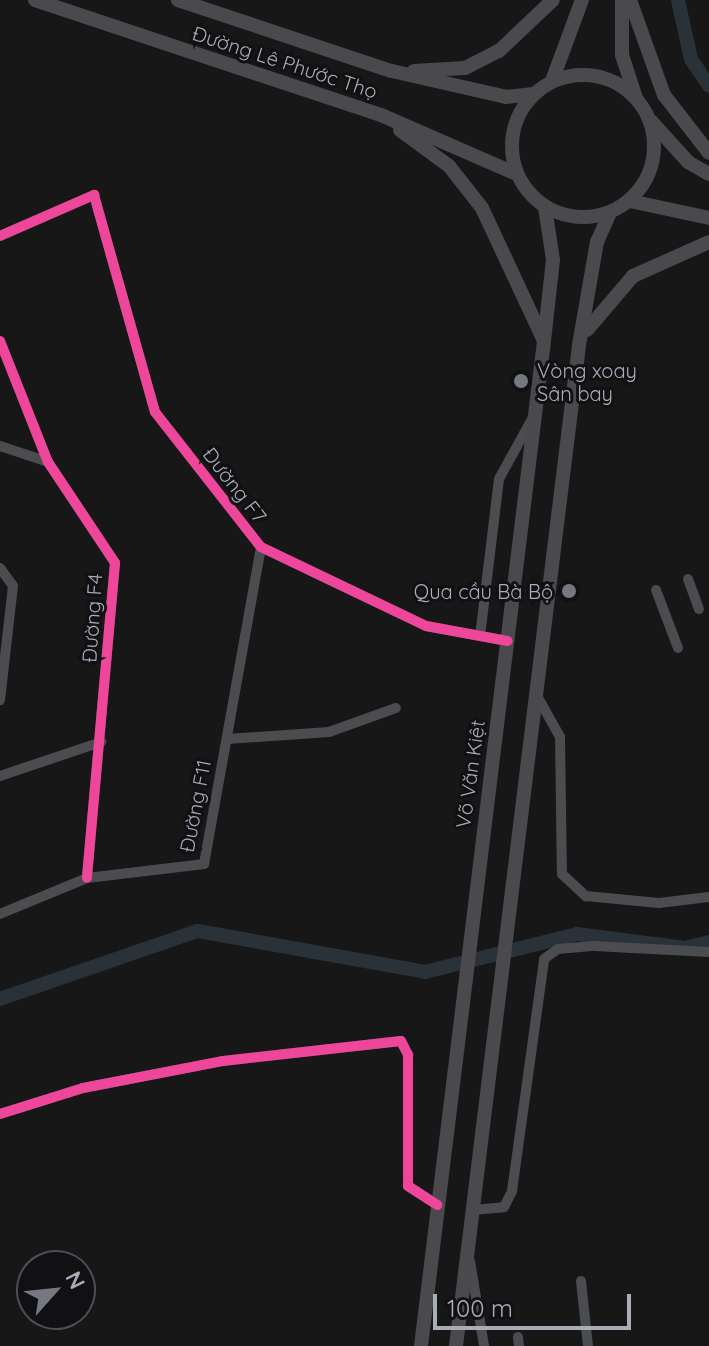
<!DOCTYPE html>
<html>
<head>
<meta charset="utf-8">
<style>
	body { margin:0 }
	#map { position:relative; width:709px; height:1346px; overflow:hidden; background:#171717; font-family:Quicksand,sans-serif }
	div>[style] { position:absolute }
	.canal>* { height:14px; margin:-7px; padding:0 7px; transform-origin:7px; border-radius:7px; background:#2a3239 }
	.street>* { height:10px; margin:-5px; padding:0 5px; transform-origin:5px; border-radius:5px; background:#4b4c50 }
	.secondary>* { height:14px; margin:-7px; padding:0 7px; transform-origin:7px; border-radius:7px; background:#4a4a4e }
	.secondary>.ring { margin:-7px; padding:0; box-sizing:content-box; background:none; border:14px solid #4a4a4e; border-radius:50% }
	.cycleway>* { height:10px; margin:-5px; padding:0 5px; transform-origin:5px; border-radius:5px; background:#ed469a }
	.dots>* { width:22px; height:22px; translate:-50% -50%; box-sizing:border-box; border:4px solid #111113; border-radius:50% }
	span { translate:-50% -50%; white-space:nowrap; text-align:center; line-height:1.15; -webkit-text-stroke:6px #111113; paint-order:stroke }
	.street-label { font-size:20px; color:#a8adb8 }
	.poi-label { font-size:20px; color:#a8adb8 }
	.left { translate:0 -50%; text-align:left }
	.right { translate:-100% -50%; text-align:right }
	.north { position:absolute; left:16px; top:1250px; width:80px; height:80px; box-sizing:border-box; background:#111113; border:2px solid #4d4f55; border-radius:50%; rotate:63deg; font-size:22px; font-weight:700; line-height:32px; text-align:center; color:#a8adb8 }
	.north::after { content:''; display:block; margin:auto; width:28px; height:36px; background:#757880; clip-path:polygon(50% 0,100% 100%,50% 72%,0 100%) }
	.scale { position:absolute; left:433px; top:1294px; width:198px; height:36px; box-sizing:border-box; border:4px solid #a8adb8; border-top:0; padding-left:10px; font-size:24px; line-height:28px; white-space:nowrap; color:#a8adb8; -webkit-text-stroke:6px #111113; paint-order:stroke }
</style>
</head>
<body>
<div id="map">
	<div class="canal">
		<i style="left:678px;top:0;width:60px;rotate:77.6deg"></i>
		<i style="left:691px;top:59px;width:32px;rotate:56deg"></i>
		<i style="left:0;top:999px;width:209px;rotate:-19deg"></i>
		<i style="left:198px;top:931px;width:231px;rotate:10.2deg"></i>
		<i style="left:425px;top:972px;width:157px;rotate:-14deg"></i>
		<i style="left:577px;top:934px;width:109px;rotate:7.4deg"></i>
		<i style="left:685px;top:948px;width:25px;rotate:-14deg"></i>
	</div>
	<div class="street">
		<i style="left:0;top:236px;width:103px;rotate:-23.6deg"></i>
		<i style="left:94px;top:195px;width:225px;rotate:74.3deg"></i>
		<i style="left:155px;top:412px;width:172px;rotate:51.9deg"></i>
		<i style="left:261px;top:547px;width:183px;rotate:25.6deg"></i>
		<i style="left:426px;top:626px;width:83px;rotate:10.4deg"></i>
		<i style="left:0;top:341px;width:130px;rotate:68.4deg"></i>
		<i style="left:48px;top:462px;width:121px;rotate:56.4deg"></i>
		<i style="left:115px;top:563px;width:316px;rotate:95.1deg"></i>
		<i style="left:0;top:446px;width:51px;rotate:18.4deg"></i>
		<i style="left:0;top:568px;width:22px;rotate:54deg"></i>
		<i style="left:13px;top:586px;width:115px;rotate:96.5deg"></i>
		<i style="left:688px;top:579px;width:32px;rotate:70deg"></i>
		<i style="left:656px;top:590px;width:62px;rotate:69.2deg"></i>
		<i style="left:480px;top:636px;width:158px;rotate:-83.1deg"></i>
		<i style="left:499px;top:479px;width:68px;rotate:-61.2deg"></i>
		<i style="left:536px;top:694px;width:49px;rotate:60.8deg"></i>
		<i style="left:560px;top:737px;width:137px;rotate:89.2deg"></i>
		<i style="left:562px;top:874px;width:33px;rotate:43deg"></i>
		<i style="left:586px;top:896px;width:73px;rotate:5.5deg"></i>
		<i style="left:659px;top:903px;width:50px;rotate:-6.8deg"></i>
		<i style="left:227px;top:739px;width:102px;rotate:-3.9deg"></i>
		<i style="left:329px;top:732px;width:71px;rotate:-19.7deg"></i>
		<i style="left:0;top:776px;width:107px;rotate:-18.6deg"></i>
		<i style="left:0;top:914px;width:94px;rotate:-22.5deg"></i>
		<i style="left:87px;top:878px;width:118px;rotate:-6.8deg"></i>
		<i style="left:204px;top:864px;width:322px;rotate:-79.8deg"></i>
		<i style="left:0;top:1114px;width:87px;rotate:-17.4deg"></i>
		<i style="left:83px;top:1088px;width:143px;rotate:-10.9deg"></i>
		<i style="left:223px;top:1061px;width:179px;rotate:-6.4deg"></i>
		<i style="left:401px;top:1041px;width:16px;rotate:63deg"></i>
		<i style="left:408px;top:1055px;width:131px;rotate:90deg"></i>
		<i style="left:408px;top:1186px;width:35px;rotate:33deg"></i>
		<i style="left:472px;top:1210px;width:32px;rotate:-5deg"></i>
		<i style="left:504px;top:1207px;width:18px;rotate:-63deg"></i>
		<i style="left:512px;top:1191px;width:234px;rotate:-82.1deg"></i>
		<i style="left:544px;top:959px;width:17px;rotate:-36deg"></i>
		<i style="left:558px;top:949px;width:36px;rotate:-5deg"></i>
		<i style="left:594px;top:946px;width:115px;rotate:3deg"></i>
		<i style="left:470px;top:1261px;width:86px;rotate:80.6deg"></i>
		<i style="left:581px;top:1281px;width:65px;rotate:83.9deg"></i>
		<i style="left:518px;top:1337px;width:9px;rotate:84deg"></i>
	</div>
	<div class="secondary">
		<i style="left:35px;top:0;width:365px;rotate:18.4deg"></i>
		<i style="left:381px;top:115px;width:148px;rotate:23.5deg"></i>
		<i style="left:178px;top:0;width:225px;rotate:18.4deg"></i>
		<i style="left:392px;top:71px;width:117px;rotate:12.8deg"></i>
		<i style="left:506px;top:97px;width:28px;rotate:-6deg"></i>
		<i style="left:622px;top:0;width:55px;rotate:90deg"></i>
		<i style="left:622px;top:55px;width:45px;rotate:72deg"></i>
		<i style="left:630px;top:0;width:101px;rotate:70.3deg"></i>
		<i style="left:664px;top:95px;width:73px;rotate:52.2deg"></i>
		<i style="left:414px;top:71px;width:51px;rotate:-3.4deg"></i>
		<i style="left:465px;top:68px;width:38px;rotate:-27deg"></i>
		<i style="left:499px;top:51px;width:74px;rotate:-43.4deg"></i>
		<i class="ring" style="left:512px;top:75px;width:128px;height:128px"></i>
		<i style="left:552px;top:81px;width:86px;rotate:-69.7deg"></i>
		<i style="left:651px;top:121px;width:55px;rotate:47.9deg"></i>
		<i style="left:688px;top:162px;width:24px;rotate:30deg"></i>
		<i style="left:400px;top:130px;width:61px;rotate:36.3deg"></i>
		<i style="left:449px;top:166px;width:53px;rotate:51.8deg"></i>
		<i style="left:482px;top:208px;width:145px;rotate:65deg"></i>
		<i style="left:630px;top:201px;width:81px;rotate:12.1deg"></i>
		<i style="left:587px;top:330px;width:71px;rotate:-49.6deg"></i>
		<i style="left:633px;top:276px;width:83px;rotate:-24.1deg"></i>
		<i style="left:421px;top:1346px;width:1012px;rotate:-83.02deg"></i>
		<i style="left:544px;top:341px;width:81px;rotate:-83.7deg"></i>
		<i style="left:553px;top:260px;width:54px;rotate:-98.6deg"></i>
		<i style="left:456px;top:1346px;width:1009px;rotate:-82.99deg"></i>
		<i style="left:579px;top:345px;width:105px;rotate:-80.1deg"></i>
		<i style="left:597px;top:242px;width:32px;rotate:-66deg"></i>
	</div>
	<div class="cycleway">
		<i style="left:0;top:236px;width:103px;rotate:-23.6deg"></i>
		<i style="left:94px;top:195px;width:225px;rotate:74.3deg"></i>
		<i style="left:155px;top:412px;width:172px;rotate:51.9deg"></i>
		<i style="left:261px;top:547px;width:183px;rotate:25.6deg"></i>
		<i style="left:426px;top:626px;width:83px;rotate:10.4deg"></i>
		<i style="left:0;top:341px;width:130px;rotate:68.4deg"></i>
		<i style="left:48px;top:462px;width:121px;rotate:56.4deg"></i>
		<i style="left:115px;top:563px;width:316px;rotate:95.1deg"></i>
		<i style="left:0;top:1114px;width:87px;rotate:-17.4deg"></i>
		<i style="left:83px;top:1088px;width:143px;rotate:-10.9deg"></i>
		<i style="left:223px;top:1061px;width:179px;rotate:-6.4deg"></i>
		<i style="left:401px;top:1041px;width:16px;rotate:63deg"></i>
		<i style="left:408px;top:1055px;width:131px;rotate:90deg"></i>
		<i style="left:408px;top:1186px;width:35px;rotate:33deg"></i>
	</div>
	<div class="dots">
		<i style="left:521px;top:381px;background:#757880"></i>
		<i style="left:569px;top:591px;background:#757880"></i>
	</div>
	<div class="street-label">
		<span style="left:285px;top:62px;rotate:18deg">Đường Lê Phước Thọ</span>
		<span style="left:235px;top:485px;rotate:52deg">Đường F7</span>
		<span style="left:92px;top:618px;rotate:-86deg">Đường F4</span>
		<span style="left:470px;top:774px;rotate:-82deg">Võ Văn Kiệt</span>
		<span style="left:195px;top:806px;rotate:-79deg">Đường F11</span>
	</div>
	<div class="poi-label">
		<span class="left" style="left:537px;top:382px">Vòng xoay<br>Sân bay</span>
		<span class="right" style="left:553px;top:591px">Qua cầu Bà Bộ</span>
	</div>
	<div class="north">N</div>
	<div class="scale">100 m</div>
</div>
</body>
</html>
